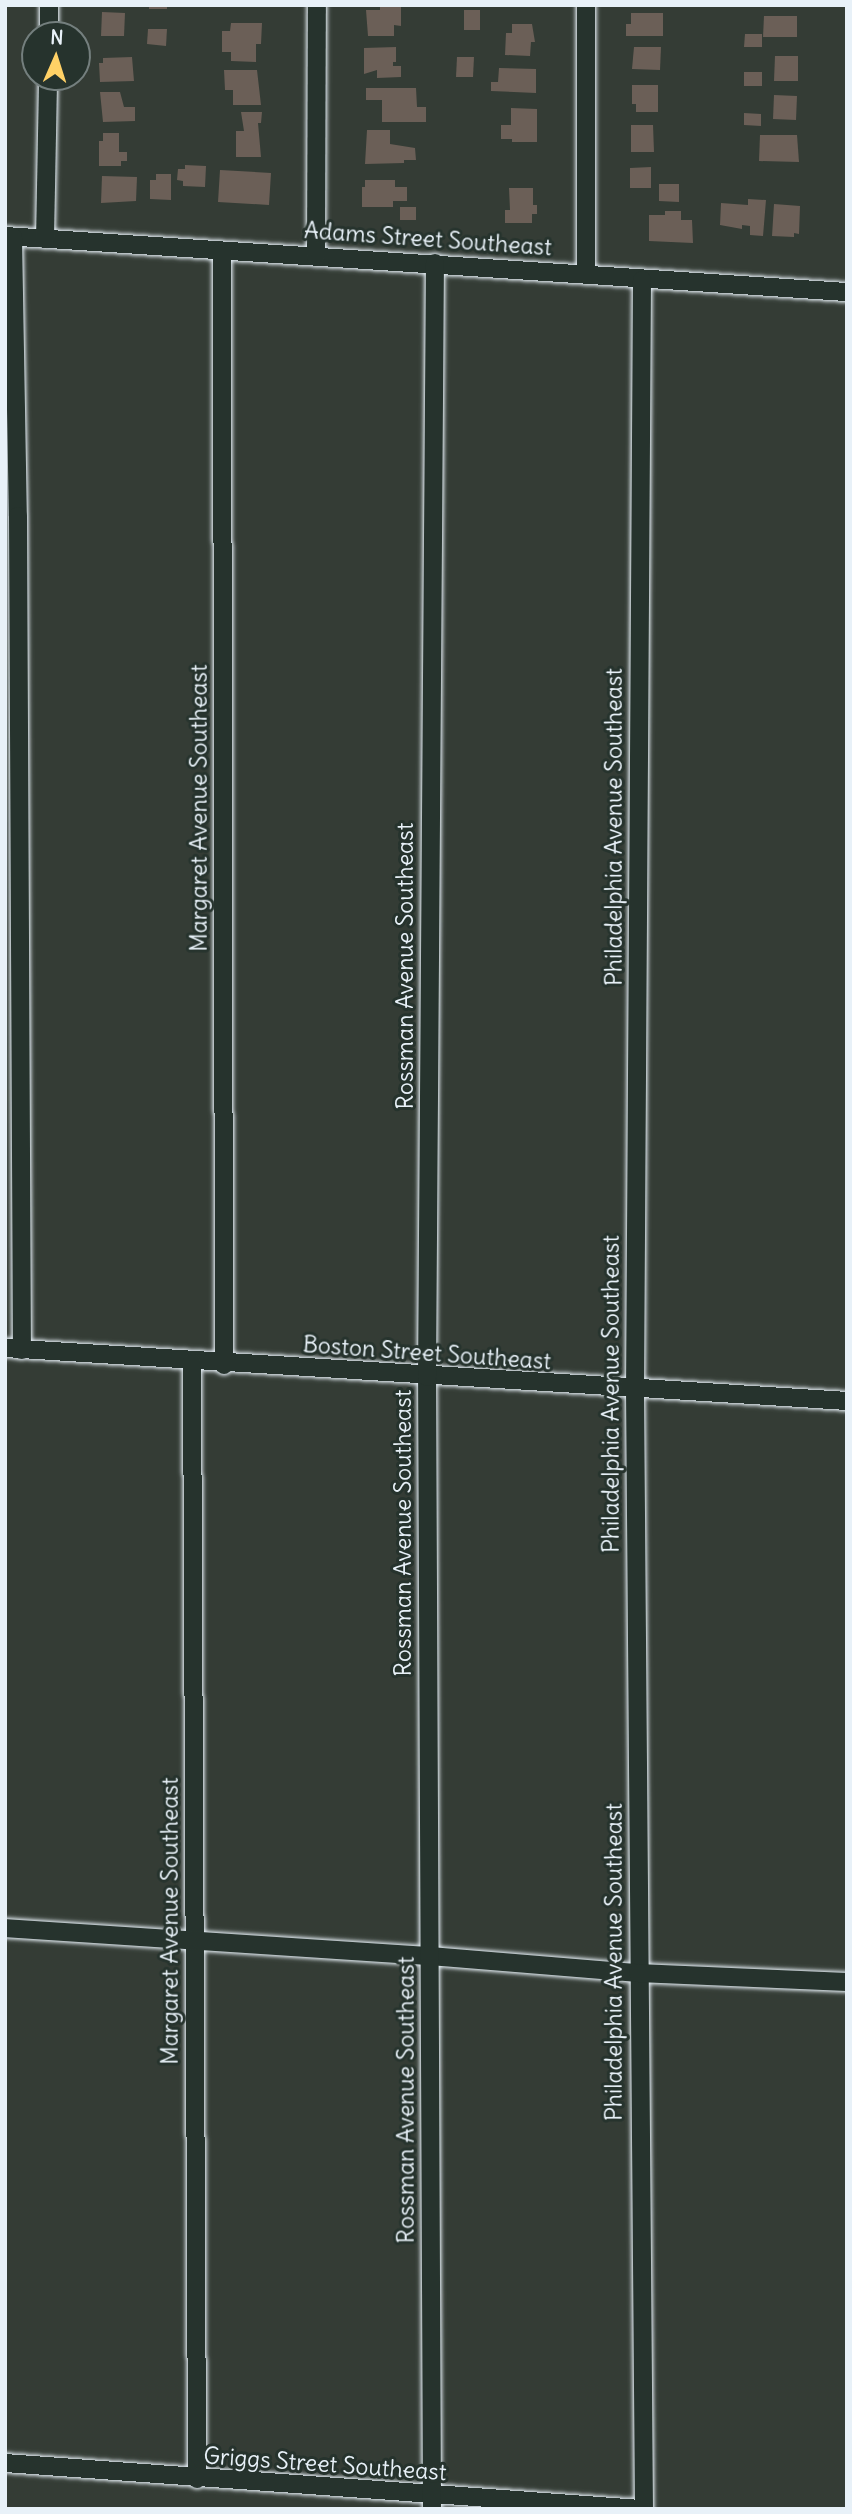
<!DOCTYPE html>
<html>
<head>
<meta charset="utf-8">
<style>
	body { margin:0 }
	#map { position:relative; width:852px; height:2514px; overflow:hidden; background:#343c35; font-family:Delius,sans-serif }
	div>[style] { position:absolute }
	.building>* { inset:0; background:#6b5f57 }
	.roads { filter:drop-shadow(0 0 2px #e8f1f8) drop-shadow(0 0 2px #e8f1f8) }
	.minor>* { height:18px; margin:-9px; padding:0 9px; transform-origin:9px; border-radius:9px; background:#26332d }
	span { translate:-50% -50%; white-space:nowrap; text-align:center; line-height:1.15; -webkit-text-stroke:6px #26332d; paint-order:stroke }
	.street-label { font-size:23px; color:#e8f1f8 }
	.frame { position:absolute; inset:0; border:7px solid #e8f1f8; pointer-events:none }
	.north { position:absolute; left:21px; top:21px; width:70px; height:70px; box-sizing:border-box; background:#26332d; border:2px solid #747f7e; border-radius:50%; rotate:3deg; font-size:19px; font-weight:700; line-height:28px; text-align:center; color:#e8f1f8 }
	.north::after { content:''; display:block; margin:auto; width:24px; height:32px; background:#ffd166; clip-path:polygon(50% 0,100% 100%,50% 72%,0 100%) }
</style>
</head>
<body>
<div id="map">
	<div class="building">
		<i style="clip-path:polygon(149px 5px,167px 5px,167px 9px,149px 9px)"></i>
		<i style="clip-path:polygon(380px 5px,401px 5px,401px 26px,394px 25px,394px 36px,368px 36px,366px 10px,380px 10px)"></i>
		<i style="clip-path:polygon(464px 10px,480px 10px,480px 30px,464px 30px)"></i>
		<i style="clip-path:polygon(102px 12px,125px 13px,124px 36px,101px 36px)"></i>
		<i style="clip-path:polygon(631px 13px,663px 13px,663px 36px,626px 36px,626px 24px,631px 24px)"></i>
		<i style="clip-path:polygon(764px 16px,797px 16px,797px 37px,763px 37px)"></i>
		<i style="clip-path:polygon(231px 23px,262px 23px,261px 44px,256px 44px,256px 62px,231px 61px,231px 52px,222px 52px,222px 31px,230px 31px)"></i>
		<i style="clip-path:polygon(512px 24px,532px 24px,535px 42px,531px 42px,530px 56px,505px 55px,506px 33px,512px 33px)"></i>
		<i style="clip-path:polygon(148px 29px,167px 29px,166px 46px,147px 44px)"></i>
		<i style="clip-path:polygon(745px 34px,762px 34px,762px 47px,744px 47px)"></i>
		<i style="clip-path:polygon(396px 47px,396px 62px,393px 62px,393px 66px,401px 66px,401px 77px,377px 78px,377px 70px,364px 74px,364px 48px)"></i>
		<i style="clip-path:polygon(634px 47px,661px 47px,660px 70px,632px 69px)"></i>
		<i style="clip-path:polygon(775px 56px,798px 56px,798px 81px,774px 81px)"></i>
		<i style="clip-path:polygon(132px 57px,134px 81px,100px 82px,99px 63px,103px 63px,103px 58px)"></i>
		<i style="clip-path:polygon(457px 57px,474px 57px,473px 77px,456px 77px)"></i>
		<i style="clip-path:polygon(499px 68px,536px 69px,536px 93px,491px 91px,491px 82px,498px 82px)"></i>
		<i style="clip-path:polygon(224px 70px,257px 70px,261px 105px,233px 105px,233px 90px,225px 90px)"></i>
		<i style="clip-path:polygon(744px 72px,762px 72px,762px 86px,744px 86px)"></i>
		<i style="clip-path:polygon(632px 85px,658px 85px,658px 112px,636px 112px,636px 104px,632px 104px)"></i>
		<i style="clip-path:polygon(366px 88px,416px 88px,417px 107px,426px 107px,426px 122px,382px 122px,382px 100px,366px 100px)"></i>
		<i style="clip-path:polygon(100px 92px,120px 92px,124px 107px,135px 107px,135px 121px,103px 122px)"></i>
		<i style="clip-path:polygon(774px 95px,797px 96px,796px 120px,773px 119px)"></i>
		<i style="clip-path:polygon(511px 108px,537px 109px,537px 142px,512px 142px,512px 139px,501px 139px,501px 125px,511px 125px)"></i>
		<i style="clip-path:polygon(241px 112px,262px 112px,261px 123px,258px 123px,261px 157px,236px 157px,236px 131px,244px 131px)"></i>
		<i style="clip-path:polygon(744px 113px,761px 114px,761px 126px,744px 125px)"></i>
		<i style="clip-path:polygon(631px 125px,653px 125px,654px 152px,631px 152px)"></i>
		<i style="clip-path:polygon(367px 130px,390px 130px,390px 144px,415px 148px,416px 160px,404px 160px,404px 163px,365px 164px)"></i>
		<i style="clip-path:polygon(103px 133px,119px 133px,119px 152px,127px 152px,127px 161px,121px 161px,121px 166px,99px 166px,99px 141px,103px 141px)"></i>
		<i style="clip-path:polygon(760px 135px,797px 135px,799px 162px,759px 161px)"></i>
		<i style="clip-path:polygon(185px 165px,206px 166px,205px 187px,183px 186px,183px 181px,177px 180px,178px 169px,185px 169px)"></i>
		<i style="clip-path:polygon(651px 167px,651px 188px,630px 188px,630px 168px)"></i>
		<i style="clip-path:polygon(220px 170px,271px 173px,269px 205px,218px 202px)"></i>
		<i style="clip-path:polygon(156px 174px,171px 174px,171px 200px,150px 199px,150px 180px,156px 180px)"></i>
		<i style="clip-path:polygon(102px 176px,137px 177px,136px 201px,101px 203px)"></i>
		<i style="clip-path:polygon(365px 180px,395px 180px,395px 187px,407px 187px,407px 201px,393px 201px,393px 207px,362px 207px,362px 187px,365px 187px)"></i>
		<i style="clip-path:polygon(659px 184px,679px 184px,679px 202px,659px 201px)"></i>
		<i style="clip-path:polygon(509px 188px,533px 188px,533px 205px,537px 205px,537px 214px,532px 214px,532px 223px,505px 223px,505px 210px,510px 210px)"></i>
		<i style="clip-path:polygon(748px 199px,766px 200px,763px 236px,750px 235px,750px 226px,742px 225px,742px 229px,720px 225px,721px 203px,748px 205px)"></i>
		<i style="clip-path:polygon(774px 204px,800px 206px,799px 234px,794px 233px,794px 237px,772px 236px)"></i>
		<i style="clip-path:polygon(400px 207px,416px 207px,416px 220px,400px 220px)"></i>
		<i style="clip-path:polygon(665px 211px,681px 211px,681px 220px,692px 220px,693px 243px,649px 241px,649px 215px,665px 215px)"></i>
	</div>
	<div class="roads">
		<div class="minor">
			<i style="left:586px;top:5px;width:268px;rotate:90deg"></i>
			<i style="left:49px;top:35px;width:30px;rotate:-90deg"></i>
			<i style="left:5px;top:236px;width:844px;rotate:3.81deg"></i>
			<i style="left:13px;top:237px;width:279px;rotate:89deg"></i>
			<i style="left:18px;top:516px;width:834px;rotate:89.73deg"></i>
			<i style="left:45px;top:239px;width:162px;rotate:-88.9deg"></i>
			<i style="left:222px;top:251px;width:1114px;rotate:89.9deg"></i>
			<i style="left:316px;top:256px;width:251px;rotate:-89.8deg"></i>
			<i style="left:642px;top:280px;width:1110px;rotate:90.36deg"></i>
			<i style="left:635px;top:1390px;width:1119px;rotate:89.54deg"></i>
			<i style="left:5px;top:1348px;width:844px;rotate:3.6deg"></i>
			<i style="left:192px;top:1362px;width:1117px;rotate:89.74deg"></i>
			<i style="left:5px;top:1928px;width:426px;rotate:3.8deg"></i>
			<i style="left:430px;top:1956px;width:209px;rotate:4.7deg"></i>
			<i style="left:638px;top:1973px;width:209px;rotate:2.5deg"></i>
			<i style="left:5px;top:2463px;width:638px;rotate:4.14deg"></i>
			<i style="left:432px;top:2509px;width:1132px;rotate:-90.25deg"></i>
			<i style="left:427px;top:1377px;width:1114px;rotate:-89.59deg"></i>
		</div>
	</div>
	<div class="street-label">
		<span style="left:428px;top:239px;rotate:4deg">Adams Street Southeast</span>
		<span style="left:199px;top:808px;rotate:-90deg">Margaret Avenue Southeast</span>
		<span style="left:614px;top:827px;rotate:-90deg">Philadelphia Avenue Southeast</span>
		<span style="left:405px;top:966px;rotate:-90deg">Rossman Avenue Southeast</span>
		<span style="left:427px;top:1353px;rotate:4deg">Boston Street Southeast</span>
		<span style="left:611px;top:1394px;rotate:-90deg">Philadelphia Avenue Southeast</span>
		<span style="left:403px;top:1533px;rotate:-90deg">Rossman Avenue Southeast</span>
		<span style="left:170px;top:1921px;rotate:-90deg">Margaret Avenue Southeast</span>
		<span style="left:614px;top:1962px;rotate:-90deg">Philadelphia Avenue Southeast</span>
		<span style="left:406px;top:2100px;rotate:-90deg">Rossman Avenue Southeast</span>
		<span style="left:325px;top:2464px;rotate:4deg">Griggs Street Southeast</span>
	</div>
	<div class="frame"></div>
	<div class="north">N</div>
</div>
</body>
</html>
